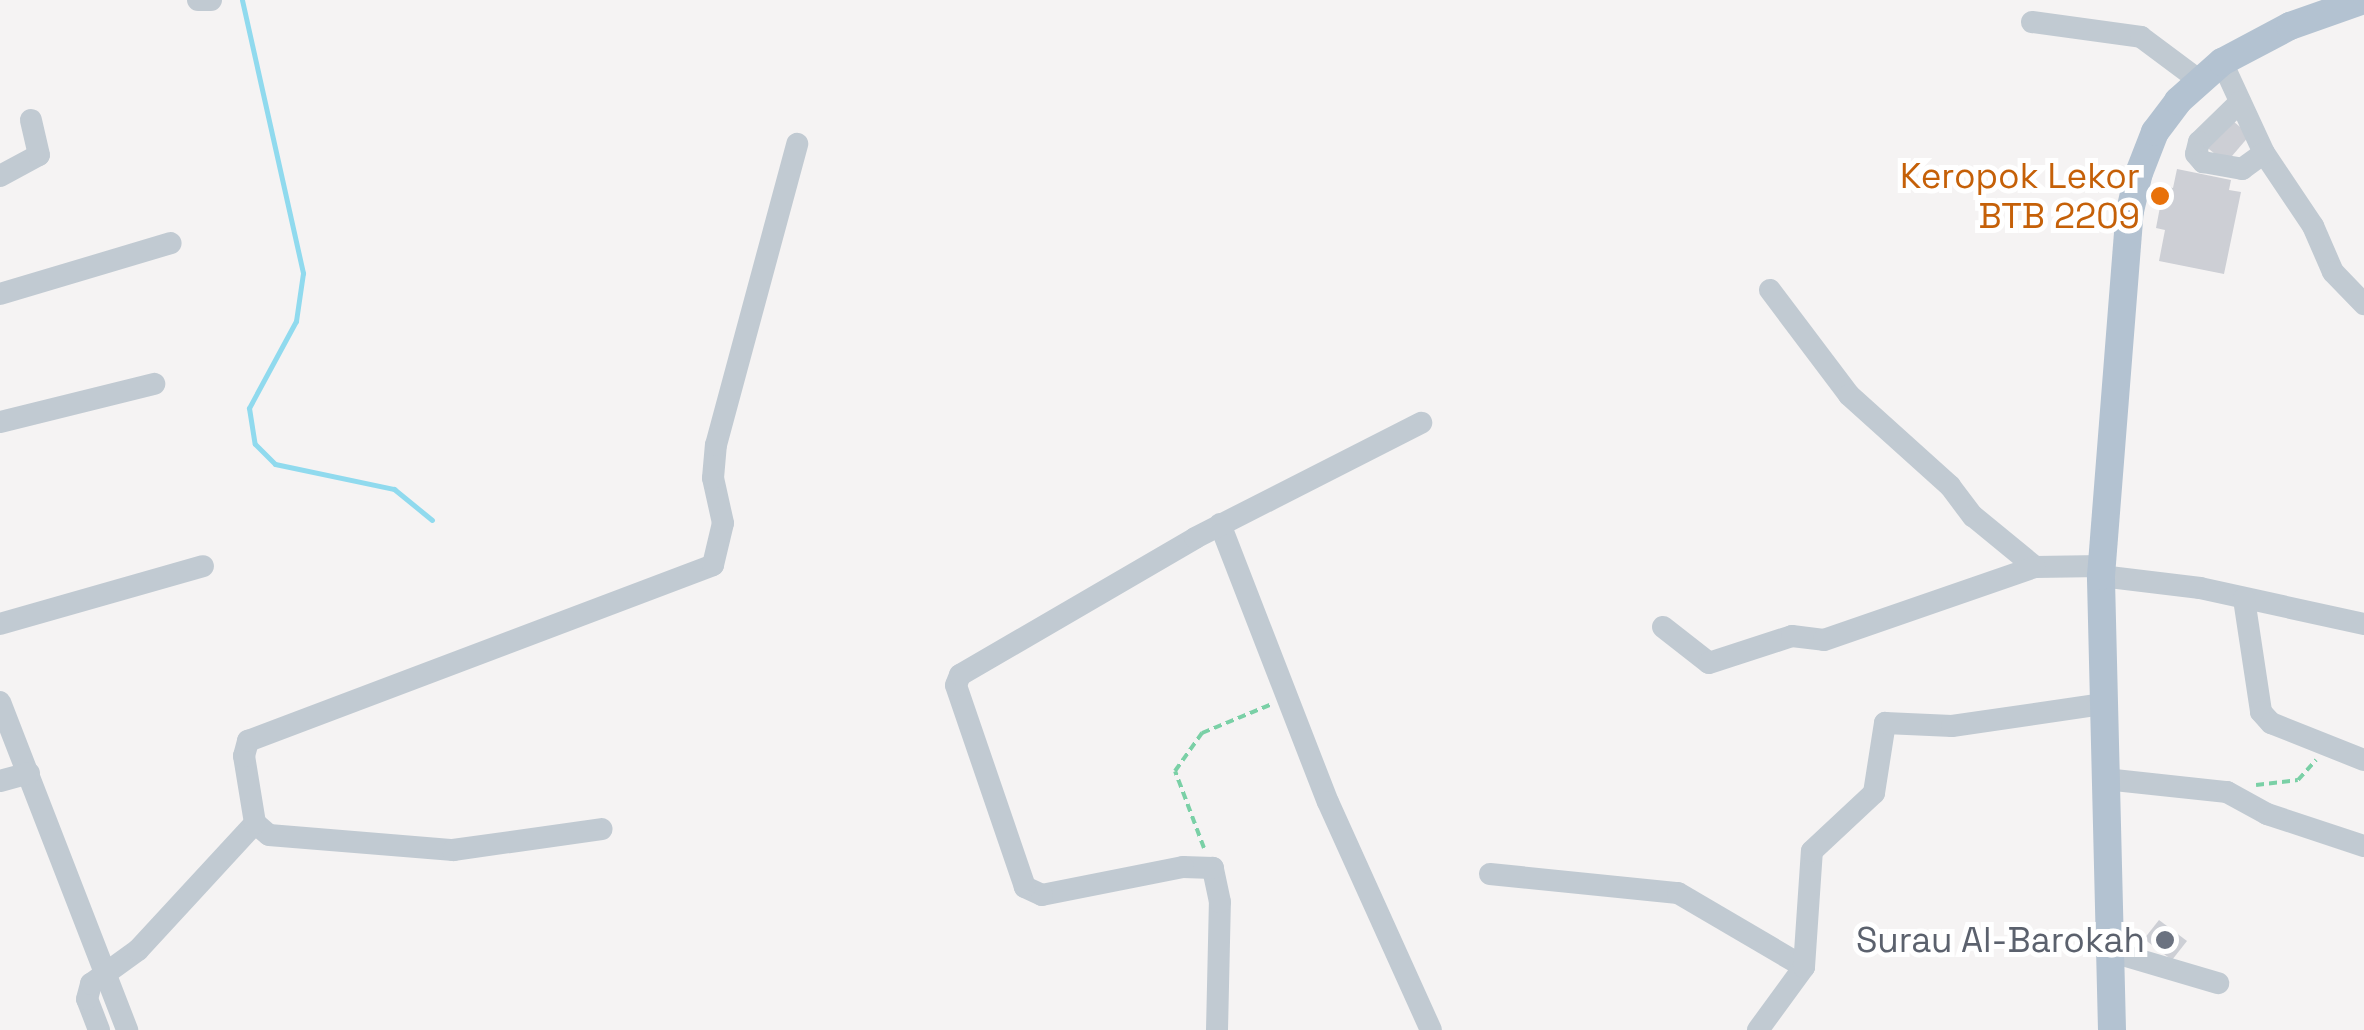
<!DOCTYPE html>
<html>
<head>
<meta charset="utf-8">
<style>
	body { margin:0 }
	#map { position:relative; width:2364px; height:1030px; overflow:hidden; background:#f5f3f3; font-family:"Space Grotesk",sans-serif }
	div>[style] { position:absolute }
	.stream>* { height:5px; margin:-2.5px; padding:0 2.5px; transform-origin:2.5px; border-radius:2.5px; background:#90daee }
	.building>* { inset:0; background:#cdcfd5 }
	.path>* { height:4px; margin-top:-2px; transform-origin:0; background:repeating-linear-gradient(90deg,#7ad0a6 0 8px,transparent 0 13px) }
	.minor>* { height:22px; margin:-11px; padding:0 11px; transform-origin:11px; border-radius:11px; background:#c1cad2 }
	.major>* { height:28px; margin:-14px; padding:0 14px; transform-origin:14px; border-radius:14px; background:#b3c2d1 }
	.dots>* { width:28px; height:28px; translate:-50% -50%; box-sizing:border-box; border:5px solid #fff; border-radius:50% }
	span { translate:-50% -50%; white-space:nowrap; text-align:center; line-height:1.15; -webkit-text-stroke:10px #fff; paint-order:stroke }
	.food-label { font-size:35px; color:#c56008 }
	.right { translate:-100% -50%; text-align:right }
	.worship-label { font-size:35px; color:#5b616d }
</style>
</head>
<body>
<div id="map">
	<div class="stream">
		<i style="left:242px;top:0;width:280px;rotate:77.4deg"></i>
		<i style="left:303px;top:273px;width:49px;rotate:98.3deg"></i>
		<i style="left:296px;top:321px;width:99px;rotate:118.4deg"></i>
		<i style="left:249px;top:408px;width:36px;rotate:81deg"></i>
		<i style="left:255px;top:444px;width:28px;rotate:45deg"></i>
		<i style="left:275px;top:464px;width:122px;rotate:11.9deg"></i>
		<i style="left:394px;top:489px;width:49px;rotate:39.2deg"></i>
	</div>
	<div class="building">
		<i style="clip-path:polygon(2228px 117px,2250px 135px,2226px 163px,2204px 145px)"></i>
		<i style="clip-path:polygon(2177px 169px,2231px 180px,2229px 190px,2241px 192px,2224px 274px,2159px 261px,2165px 230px,2156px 228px,2164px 186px,2173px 188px)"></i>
		<i style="clip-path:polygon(2159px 920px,2187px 941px,2172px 960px,2144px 939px)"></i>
	</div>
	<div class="path">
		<i style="left:2256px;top:785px;width:42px;rotate:-6.8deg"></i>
		<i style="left:2298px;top:780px;width:27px;rotate:-48deg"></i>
		<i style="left:1204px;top:848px;width:82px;rotate:-110.6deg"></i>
		<i style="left:1175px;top:771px;width:47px;rotate:-54.6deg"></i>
		<i style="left:1202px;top:733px;width:76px;rotate:-22.5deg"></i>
	</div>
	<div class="minor">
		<i style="left:198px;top:0;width:13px"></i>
		<i style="left:2032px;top:22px;width:110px;rotate:7.8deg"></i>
		<i style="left:2141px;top:37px;width:74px;rotate:36.7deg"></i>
		<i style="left:2222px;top:62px;width:100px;rotate:65.2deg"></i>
		<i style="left:2264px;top:153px;width:88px;rotate:56.1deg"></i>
		<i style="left:2313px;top:226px;width:50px;rotate:66.5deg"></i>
		<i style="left:2333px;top:272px;width:45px;rotate:45.9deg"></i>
		<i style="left:2240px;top:102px;width:57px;rotate:135.7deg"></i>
		<i style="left:2199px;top:142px;width:12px;rotate:104deg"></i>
		<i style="left:2196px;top:154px;width:11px;rotate:49deg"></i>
		<i style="left:2203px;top:162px;width:40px;rotate:10deg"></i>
		<i style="left:2242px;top:169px;width:27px;rotate:-36deg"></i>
		<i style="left:0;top:176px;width:44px;rotate:-28.3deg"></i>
		<i style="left:39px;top:155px;width:36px;rotate:-103deg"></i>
		<i style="left:1770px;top:290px;width:131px;rotate:53deg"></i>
		<i style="left:1849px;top:395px;width:136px;rotate:42deg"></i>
		<i style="left:1950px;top:486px;width:38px;rotate:53deg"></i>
		<i style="left:1973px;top:516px;width:80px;rotate:39.4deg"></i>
		<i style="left:2035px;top:567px;width:67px;rotate:-0.9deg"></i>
		<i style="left:0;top:294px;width:178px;rotate:-16.6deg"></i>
		<i style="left:0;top:422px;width:159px;rotate:-13.9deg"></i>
		<i style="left:1220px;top:524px;width:298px;rotate:68.8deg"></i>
		<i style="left:1328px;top:802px;width:250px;rotate:65.7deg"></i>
		<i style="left:2101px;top:576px;width:100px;rotate:6.9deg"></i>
		<i style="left:2200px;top:588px;width:168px;rotate:12.4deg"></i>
		<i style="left:2244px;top:599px;width:114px;rotate:81.4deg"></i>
		<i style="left:2261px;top:712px;width:15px;rotate:48deg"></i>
		<i style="left:2271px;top:723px;width:100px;rotate:21.7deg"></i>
		<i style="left:0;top:624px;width:211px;rotate:-15.9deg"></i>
		<i style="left:1663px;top:627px;width:58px;rotate:38deg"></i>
		<i style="left:1709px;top:663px;width:87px;rotate:-18deg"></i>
		<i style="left:1792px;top:636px;width:32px;rotate:7deg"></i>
		<i style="left:1824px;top:640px;width:223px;rotate:-19.1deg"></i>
		<i style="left:0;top:702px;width:352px;rotate:68.8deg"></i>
		<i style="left:2105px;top:779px;width:123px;rotate:6.1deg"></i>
		<i style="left:2227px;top:792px;width:46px;rotate:28.8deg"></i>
		<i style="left:2267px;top:814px;width:102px;rotate:18.3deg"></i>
		<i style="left:0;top:781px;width:30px;rotate:-15deg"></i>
		<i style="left:255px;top:823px;width:18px;rotate:41deg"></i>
		<i style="left:269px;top:835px;width:185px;rotate:4.7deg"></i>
		<i style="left:453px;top:850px;width:150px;rotate:-8deg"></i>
		<i style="left:1490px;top:874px;width:189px;rotate:5.8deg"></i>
		<i style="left:1678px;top:893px;width:146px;rotate:30.4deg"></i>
		<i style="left:2109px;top:951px;width:114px;rotate:16.4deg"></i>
		<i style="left:99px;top:1030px;width:33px;rotate:-111deg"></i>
		<i style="left:87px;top:999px;width:16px;rotate:-75deg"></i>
		<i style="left:91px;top:984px;width:58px;rotate:-35.9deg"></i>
		<i style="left:138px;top:950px;width:173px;rotate:-47.3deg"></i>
		<i style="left:255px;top:823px;width:68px;rotate:-99.3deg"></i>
		<i style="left:244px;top:756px;width:16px;rotate:-75deg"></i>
		<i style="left:248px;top:741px;width:497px;rotate:-20.7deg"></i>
		<i style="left:713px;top:565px;width:43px;rotate:-76.6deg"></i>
		<i style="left:723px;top:523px;width:46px;rotate:-102.5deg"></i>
		<i style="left:713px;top:478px;width:33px;rotate:-85deg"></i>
		<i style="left:716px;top:445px;width:312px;rotate:-74.9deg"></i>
		<i style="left:1217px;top:1030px;width:128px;rotate:-88.7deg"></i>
		<i style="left:1220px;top:902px;width:35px;rotate:-102deg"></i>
		<i style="left:1213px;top:868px;width:30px;rotate:-178deg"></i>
		<i style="left:1183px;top:867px;width:144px;rotate:168.8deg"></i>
		<i style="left:1042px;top:895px;width:19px;rotate:-155deg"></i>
		<i style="left:1025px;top:887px;width:213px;rotate:-108.9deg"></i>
		<i style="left:956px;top:685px;width:11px;rotate:-68deg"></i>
		<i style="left:960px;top:675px;width:272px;rotate:-30.2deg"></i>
		<i style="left:1195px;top:538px;width:254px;rotate:-27deg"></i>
		<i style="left:1758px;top:1030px;width:78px;rotate:-53.9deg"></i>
		<i style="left:1804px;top:967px;width:116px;rotate:-86.1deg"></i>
		<i style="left:1812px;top:851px;width:85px;rotate:-43.1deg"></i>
		<i style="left:1874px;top:793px;width:71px;rotate:-81.1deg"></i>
		<i style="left:1885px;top:723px;width:67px;rotate:2.6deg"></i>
		<i style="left:1952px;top:726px;width:153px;rotate:-8.3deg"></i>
	</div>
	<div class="major">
		<i style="left:2112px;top:1030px;width:454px;rotate:-91.4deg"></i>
		<i style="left:2101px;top:576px;width:366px;rotate:-85.5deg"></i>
		<i style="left:2130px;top:211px;width:39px;rotate:-77deg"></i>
		<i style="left:2139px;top:173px;width:44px;rotate:-68.7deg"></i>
		<i style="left:2155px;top:132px;width:39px;rotate:-53deg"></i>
		<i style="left:2178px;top:101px;width:59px;rotate:-41.6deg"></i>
		<i style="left:2222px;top:62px;width:77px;rotate:-27.9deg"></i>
		<i style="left:2290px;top:26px;width:78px;rotate:-19.4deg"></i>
	</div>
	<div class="dots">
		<i style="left:2160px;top:196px;background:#e8710a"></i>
		<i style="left:2165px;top:940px;background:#6b7280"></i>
	</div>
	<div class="food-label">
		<span class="right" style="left:2140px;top:196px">Keropok Lekor<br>BTB 2209</span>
	</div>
	<div class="worship-label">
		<span class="right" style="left:2145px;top:940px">Surau Al-Barokah</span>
	</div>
</div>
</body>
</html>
